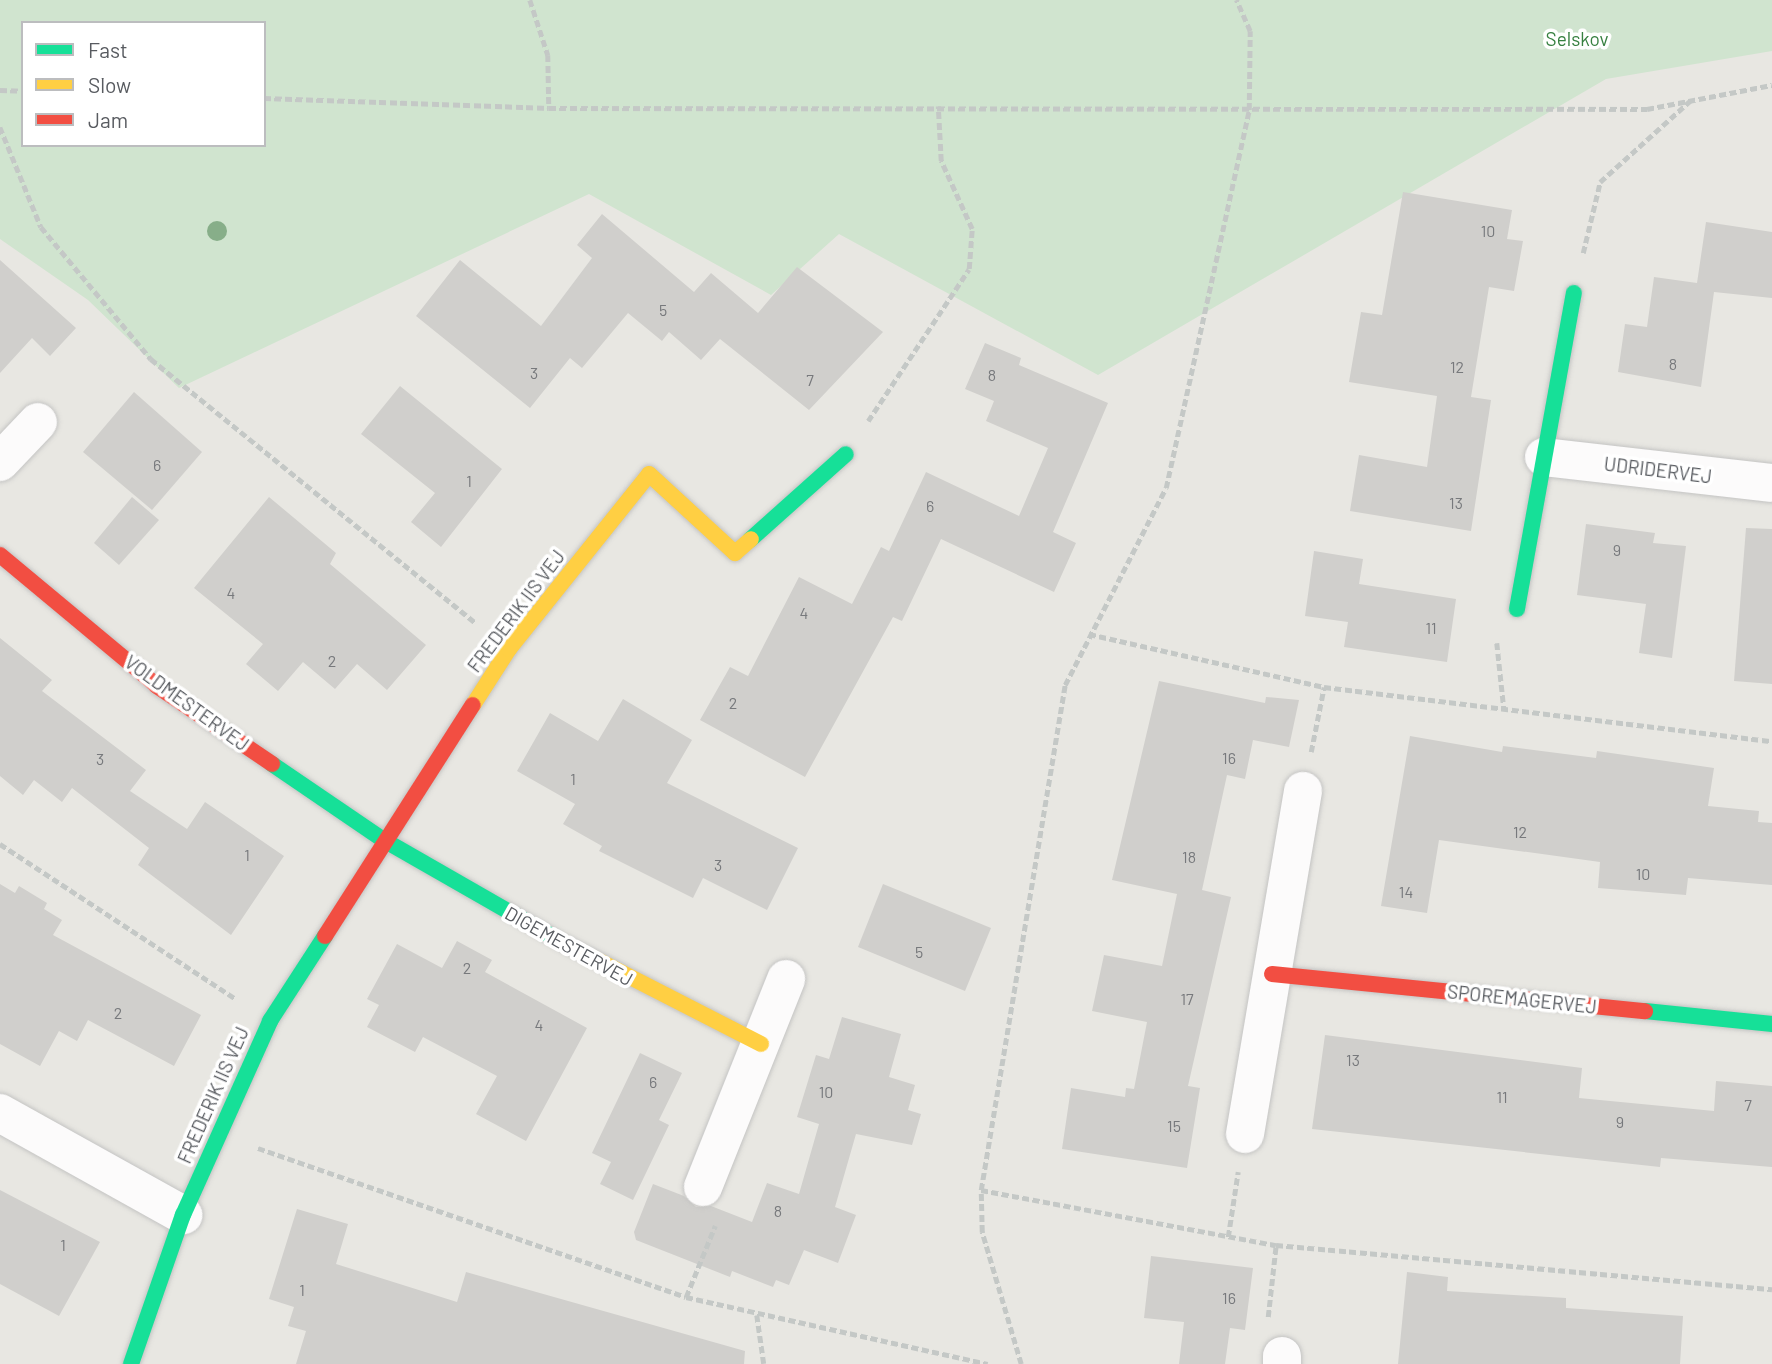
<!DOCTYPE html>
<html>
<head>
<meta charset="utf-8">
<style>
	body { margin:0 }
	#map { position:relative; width:1772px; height:1364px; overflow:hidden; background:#e8e7e2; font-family:Barlow,sans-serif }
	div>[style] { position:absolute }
	.green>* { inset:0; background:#d0e4cf }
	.building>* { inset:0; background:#d0cfcc }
	.path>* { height:4.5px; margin-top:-2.25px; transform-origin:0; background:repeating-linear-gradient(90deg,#c4c8c6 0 7px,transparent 0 10.5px) }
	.roads { filter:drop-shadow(0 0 2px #c4c4c3) drop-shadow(0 0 2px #c4c4c3) }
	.street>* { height:38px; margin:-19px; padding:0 19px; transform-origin:19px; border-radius:19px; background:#fcfbfb }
	.fast>* { height:16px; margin:-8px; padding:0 8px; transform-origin:8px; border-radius:8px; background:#16e098 }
	.slow>* { height:16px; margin:-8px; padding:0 8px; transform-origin:8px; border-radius:8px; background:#ffcf43 }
	.jam>* { height:16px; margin:-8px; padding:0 8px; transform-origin:8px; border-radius:8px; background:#f24e42 }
	.trees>* { width:20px; height:20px; margin:-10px; border-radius:50%; background:#87ae89 }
	span { translate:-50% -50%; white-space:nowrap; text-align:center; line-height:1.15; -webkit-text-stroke:7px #fff; paint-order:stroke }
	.number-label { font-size:16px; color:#77797c }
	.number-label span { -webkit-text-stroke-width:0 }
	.park-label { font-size:19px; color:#378041 }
	.street-label { font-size:19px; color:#585b60 }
	.legend { position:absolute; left:21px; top:21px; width:245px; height:126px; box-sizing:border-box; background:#fff; border:2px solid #bcbdbf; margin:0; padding:9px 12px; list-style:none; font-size:21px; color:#585b60 }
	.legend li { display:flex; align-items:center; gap:14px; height:35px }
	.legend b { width:35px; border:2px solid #bcbdbf }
</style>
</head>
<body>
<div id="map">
	<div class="green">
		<i style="clip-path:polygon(evenodd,0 0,1772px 0,1772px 51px,1606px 79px,1098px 375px,839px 234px,771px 295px,589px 194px,179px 388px,88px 300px,0 239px,0 0,23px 23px,264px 23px,264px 145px,23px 145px,23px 23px)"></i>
	</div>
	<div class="building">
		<i style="clip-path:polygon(1403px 192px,1512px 210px,1507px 239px,1523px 241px,1514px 291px,1489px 287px,1471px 397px,1491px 400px,1471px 531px,1350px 511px,1359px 455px,1427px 467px,1437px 396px,1349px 382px,1361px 312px,1382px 315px)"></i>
		<i style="clip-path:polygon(602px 214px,694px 292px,711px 273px,758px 313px,797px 267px,883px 332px,809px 410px,720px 339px,701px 360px,669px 332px,662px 341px,628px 313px,582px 368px,570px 358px,530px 408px,416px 316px,460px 260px,541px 326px,592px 258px,577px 245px)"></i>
		<i style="clip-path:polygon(1706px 222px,1772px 232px,1772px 298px,1714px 292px,1701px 387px,1618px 372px,1625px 324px,1647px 327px,1654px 277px,1697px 283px)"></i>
		<i style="clip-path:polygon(0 260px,76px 328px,50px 356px,32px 338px,0 373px)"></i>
		<i style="clip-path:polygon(985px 343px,1021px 358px,1019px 365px,1108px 403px,1053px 532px,1076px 543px,1054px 592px,941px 539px,902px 621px,893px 617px,805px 777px,700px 720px,730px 667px,748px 676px,799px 577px,852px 604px,881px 547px,889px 551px,926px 472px,1019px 516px,1048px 448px,986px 421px,994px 401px,965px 389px)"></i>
		<i style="clip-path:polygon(400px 386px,502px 469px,441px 547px,411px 522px,435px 493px,361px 434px)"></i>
		<i style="clip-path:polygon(134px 392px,202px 452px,152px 510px,83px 452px)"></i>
		<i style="clip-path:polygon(132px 497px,159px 520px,119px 565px,94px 543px)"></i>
		<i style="clip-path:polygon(269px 497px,336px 553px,330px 564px,426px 645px,387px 690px,357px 664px,335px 689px,303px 662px,278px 691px,246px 664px,263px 644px,194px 588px)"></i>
		<i style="clip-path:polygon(1586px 524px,1655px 533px,1653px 543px,1686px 546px,1672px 658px,1639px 653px,1646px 604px,1577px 595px)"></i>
		<i style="clip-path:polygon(1746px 528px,1772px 529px,1772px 684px,1734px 681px)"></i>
		<i style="clip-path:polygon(1314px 551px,1363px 559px,1359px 584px,1456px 599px,1447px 662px,1344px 647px,1348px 622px,1305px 616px)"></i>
		<i style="clip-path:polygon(0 638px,52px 680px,42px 691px,146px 770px,130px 791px,187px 829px,205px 802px,284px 856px,231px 935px,138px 865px,149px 848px,72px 788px,62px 802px,34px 780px,23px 795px,0 776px)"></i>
		<i style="clip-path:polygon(1159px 681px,1265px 703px,1266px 697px,1299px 700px,1289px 747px,1253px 740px,1245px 779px,1227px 775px,1202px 890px,1231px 897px,1188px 1086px,1200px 1088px,1187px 1168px,1062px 1149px,1071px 1088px,1125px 1097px,1126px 1088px,1134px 1089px,1147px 1022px,1092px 1011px,1104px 955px,1162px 966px,1177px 894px,1112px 880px)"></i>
		<i style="clip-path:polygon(623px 699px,692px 740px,667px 783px,798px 848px,767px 910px,703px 878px,693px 898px,599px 851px,602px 846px,563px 824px,575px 804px,517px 771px,550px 713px,598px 741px)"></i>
		<i style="clip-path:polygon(1410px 736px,1502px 752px,1503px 746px,1596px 758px,1597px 751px,1714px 768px,1708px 806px,1759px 811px,1758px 822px,1772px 823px,1772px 885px,1688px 878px,1686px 895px,1598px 888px,1600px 862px,1439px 840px,1427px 913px,1381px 906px)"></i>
		<i style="clip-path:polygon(0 884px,15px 893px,19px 886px,47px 903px,44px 909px,62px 920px,53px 935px,201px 1015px,174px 1066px,88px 1020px,77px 1041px,59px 1031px,40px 1066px,0 1044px)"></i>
		<i style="clip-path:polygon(883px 884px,991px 928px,965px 991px,858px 947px)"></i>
		<i style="clip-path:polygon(457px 941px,492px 960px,485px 972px,587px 1028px,526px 1141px,476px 1114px,497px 1076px,423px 1037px,415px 1052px,367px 1027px,379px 1005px,367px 999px,397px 944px,442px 968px)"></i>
		<i style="clip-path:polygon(842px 1017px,901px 1034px,889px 1077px,915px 1085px,908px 1110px,921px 1114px,912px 1145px,856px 1134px,835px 1207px,856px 1215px,838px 1263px,804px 1250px,789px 1285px,776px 1280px,773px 1287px,732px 1271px,730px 1277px,636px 1240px,634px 1232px,653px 1184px,684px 1196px,696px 1207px,711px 1206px,752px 1222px,767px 1183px,799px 1194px,819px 1124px,797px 1117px,816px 1055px,829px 1059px)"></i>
		<i style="clip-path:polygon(1325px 1035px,1582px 1068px,1579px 1098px,1714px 1111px,1716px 1081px,1772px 1086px,1772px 1167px,1661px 1158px,1660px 1167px,1312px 1129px)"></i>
		<i style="clip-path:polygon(640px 1053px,682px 1073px,659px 1120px,669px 1125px,633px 1200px,600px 1184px,611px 1162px,592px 1153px)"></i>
		<i style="clip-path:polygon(0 1190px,100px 1242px,59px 1316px,0 1284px)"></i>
		<i style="clip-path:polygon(297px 1209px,348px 1224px,336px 1264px,457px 1302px,466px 1272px,745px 1351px,744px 1364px,296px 1364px,306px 1331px,288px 1326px,294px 1307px,269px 1299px)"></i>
		<i style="clip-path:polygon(1151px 1256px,1253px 1268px,1245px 1330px,1230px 1328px,1225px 1364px,1179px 1364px,1184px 1322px,1144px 1318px)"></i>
		<i style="clip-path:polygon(1407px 1272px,1448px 1277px,1447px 1291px,1566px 1298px,1566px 1308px,1683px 1316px,1680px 1364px,1398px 1364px)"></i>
	</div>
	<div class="path">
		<i style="left:530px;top:0;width:58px;rotate:71.9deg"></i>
		<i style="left:548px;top:55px;width:53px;rotate:88.9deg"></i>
		<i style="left:0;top:90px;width:23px;rotate:2deg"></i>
		<i style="left:264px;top:98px;width:285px;rotate:2deg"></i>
		<i style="left:549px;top:108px;width:1098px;rotate:0.05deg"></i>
		<i style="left:1647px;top:109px;width:127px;rotate:-10.9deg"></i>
		<i style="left:0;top:127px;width:108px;rotate:67.7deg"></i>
		<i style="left:41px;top:227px;width:172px;rotate:50.2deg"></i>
		<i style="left:151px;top:359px;width:419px;rotate:39.1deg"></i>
		<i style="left:1583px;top:253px;width:73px;rotate:-76.5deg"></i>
		<i style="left:1600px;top:182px;width:121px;rotate:-42deg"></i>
		<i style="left:868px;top:421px;width:182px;rotate:-56.4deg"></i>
		<i style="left:969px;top:269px;width:40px;rotate:-85.7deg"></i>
		<i style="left:972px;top:229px;width:75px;rotate:-114.5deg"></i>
		<i style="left:941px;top:161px;width:55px;rotate:-93.1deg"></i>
		<i style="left:1089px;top:634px;width:241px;rotate:12.7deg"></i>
		<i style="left:1324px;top:687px;width:451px;rotate:6.9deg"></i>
		<i style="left:1497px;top:643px;width:65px;rotate:83.9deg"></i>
		<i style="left:1311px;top:752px;width:66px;rotate:-78.7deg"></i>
		<i style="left:0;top:844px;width:282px;rotate:33.3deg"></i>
		<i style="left:258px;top:1148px;width:453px;rotate:19.2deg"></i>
		<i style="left:686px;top:1297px;width:309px;rotate:12.5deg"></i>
		<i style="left:981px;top:1190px;width:300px;rotate:10.6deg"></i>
		<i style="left:1276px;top:1245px;width:498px;rotate:5.1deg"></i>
		<i style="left:1228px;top:1237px;width:66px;rotate:-81.3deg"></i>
		<i style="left:686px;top:1297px;width:77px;rotate:-67.8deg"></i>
		<i style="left:757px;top:1315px;width:49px;rotate:81.9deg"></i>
		<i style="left:1268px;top:1317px;width:72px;rotate:-83.7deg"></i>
		<i style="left:1021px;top:1364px;width:138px;rotate:-106.5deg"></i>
		<i style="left:982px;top:1232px;width:42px;rotate:-91.4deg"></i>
		<i style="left:981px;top:1190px;width:512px;rotate:-80.56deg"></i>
		<i style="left:1065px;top:685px;width:221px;rotate:-62.9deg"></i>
		<i style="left:1166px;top:488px;width:387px;rotate:-77.6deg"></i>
		<i style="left:1249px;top:110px;width:79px;rotate:-89.3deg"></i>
		<i style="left:1250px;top:31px;width:34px;rotate:-114deg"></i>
	</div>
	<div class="roads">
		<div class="street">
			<i style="left:1544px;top:457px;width:229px;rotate:6.5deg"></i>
			<i style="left:0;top:462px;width:55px;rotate:-46.5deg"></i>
			<i style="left:0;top:1113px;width:210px;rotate:29.1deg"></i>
			<i style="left:1245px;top:1134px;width:348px;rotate:-80.4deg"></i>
			<i style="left:703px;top:1187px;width:224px;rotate:-68.2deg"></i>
			<i style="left:1282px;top:1364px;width:8px;rotate:-90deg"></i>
		</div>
		<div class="fast">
			<i style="left:751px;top:539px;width:127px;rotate:-41.8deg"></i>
			<i style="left:1517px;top:609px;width:321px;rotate:-79.8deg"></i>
			<i style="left:272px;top:764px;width:133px;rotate:34.3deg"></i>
			<i style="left:382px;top:839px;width:203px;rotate:29.8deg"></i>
			<i style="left:1645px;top:1011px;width:128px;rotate:5.8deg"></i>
			<i style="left:131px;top:1364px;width:158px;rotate:-70.8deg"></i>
			<i style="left:183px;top:1215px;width:213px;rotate:-65.8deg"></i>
			<i style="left:270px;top:1021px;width:101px;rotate:-57.1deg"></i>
		</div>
		<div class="slow">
			<i style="left:473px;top:705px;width:67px;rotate:-57.3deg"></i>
			<i style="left:509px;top:649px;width:224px;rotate:-51.3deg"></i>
			<i style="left:649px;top:474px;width:117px;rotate:42.6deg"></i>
			<i style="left:735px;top:553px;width:21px;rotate:-41deg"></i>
			<i style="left:558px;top:940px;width:228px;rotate:27.1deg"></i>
		</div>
		<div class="jam">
			<i style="left:0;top:555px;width:204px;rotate:39.8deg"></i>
			<i style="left:157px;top:686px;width:139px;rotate:34.1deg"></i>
			<i style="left:325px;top:936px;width:274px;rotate:-57.4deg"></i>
			<i style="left:1272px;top:974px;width:375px;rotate:5.7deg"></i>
		</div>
	</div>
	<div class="trees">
		<i style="left:217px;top:231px"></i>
	</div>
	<div class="number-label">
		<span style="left:1488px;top:231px">10</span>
		<span style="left:663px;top:310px">5</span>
		<span style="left:1673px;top:364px">8</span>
		<span style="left:1457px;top:367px">12</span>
		<span style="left:534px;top:373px">3</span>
		<span style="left:992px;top:375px">8</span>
		<span style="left:810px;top:380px">7</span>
		<span style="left:157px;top:465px">6</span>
		<span style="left:469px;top:481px">1</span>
		<span style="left:1456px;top:503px">13</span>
		<span style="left:930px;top:506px">6</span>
		<span style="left:1617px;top:550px">9</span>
		<span style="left:231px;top:593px">4</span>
		<span style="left:804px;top:613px">4</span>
		<span style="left:1431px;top:628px">11</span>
		<span style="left:332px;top:661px">2</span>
		<span style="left:733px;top:703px">2</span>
		<span style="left:1229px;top:758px">16</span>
		<span style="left:100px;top:759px">3</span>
		<span style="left:573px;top:779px">1</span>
		<span style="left:1520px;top:832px">12</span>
		<span style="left:247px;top:855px">1</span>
		<span style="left:1189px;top:857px">18</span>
		<span style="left:718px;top:865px">3</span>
		<span style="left:1643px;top:874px">10</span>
		<span style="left:1406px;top:892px">14</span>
		<span style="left:919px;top:952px">5</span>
		<span style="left:467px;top:968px">2</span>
		<span style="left:1187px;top:999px">17</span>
		<span style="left:118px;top:1013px">2</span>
		<span style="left:539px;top:1025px">4</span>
		<span style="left:1353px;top:1060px">13</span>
		<span style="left:653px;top:1082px">6</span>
		<span style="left:826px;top:1092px">10</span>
		<span style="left:1502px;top:1097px">11</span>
		<span style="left:1748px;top:1105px">7</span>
		<span style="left:1620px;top:1122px">9</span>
		<span style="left:1174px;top:1126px">15</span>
		<span style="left:778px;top:1211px">8</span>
		<span style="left:63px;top:1245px">1</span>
		<span style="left:302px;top:1290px">1</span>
		<span style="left:1229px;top:1298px">16</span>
	</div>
	<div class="park-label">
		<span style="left:1577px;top:39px">Selskov</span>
	</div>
	<div class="street-label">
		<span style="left:1658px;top:470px;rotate:7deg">UDRIDERVEJ</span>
		<span style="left:516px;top:611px;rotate:-53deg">FREDERIK IIS VEJ</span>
		<span style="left:187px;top:703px;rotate:36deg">VOLDMESTERVEJ</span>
		<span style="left:569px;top:946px;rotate:29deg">DIGEMESTERVEJ</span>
		<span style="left:1522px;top:999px;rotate:6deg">SPOREMAGERVEJ</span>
		<span style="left:213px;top:1095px;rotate:-66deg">FREDERIK IIS VEJ</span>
	</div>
	<ul class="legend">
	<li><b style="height:9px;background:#16e098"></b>Fast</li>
	<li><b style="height:9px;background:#ffcf43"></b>Slow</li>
	<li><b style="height:9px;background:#f24e42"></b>Jam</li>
	</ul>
</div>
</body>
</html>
